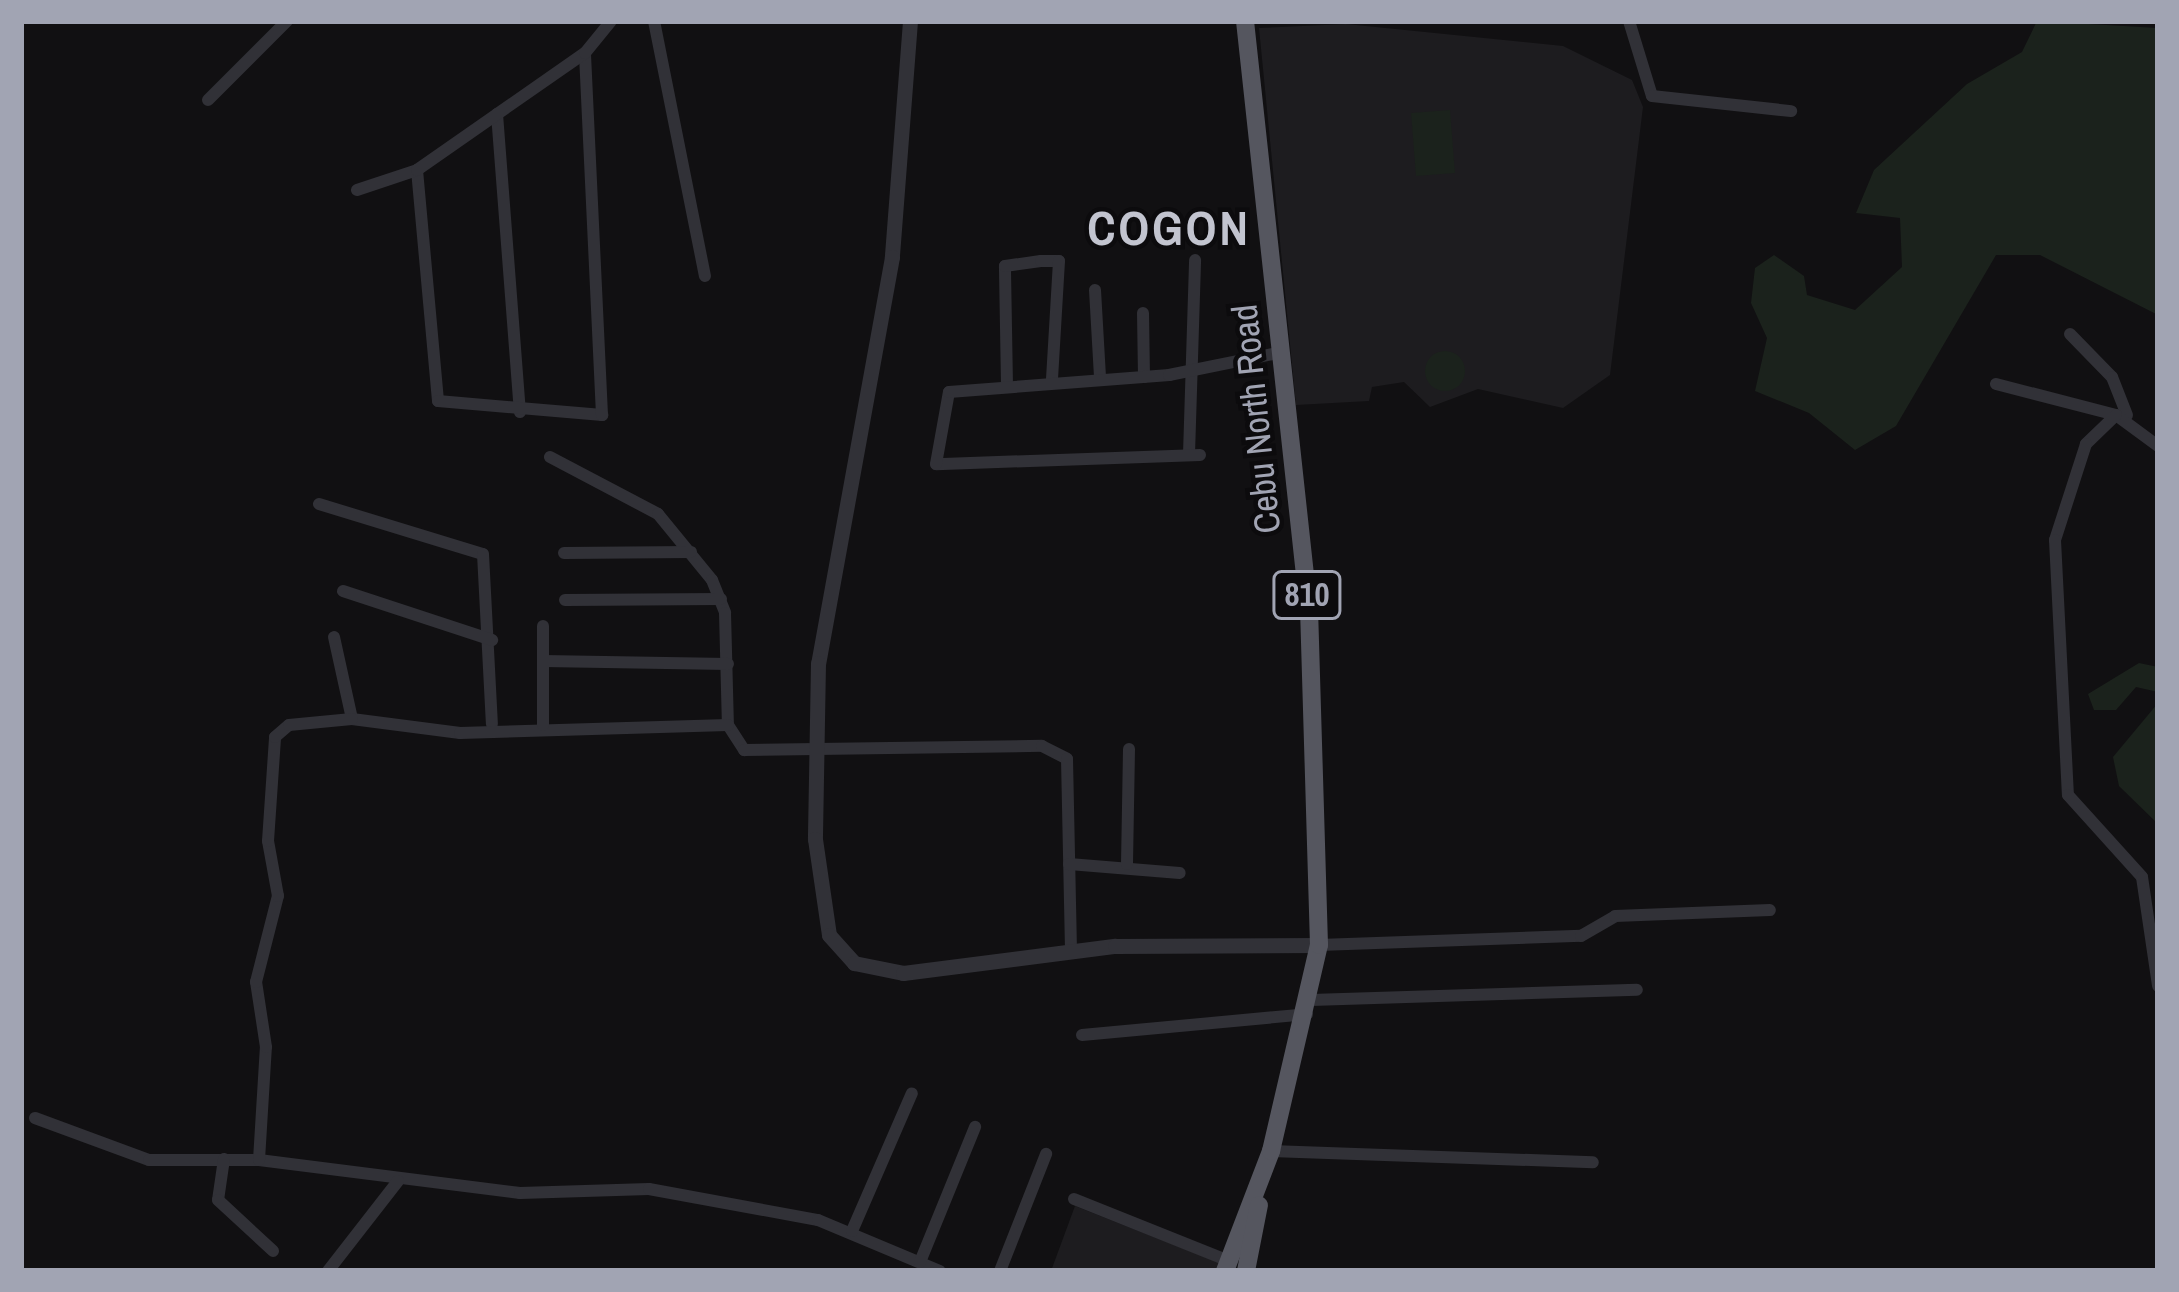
<!DOCTYPE html>
<html>
<head>
<meta charset="utf-8">
<style>
	body { margin:0 }
	#map { position:relative; width:2179px; height:1292px; overflow:hidden; background:#111012; font-family:"Archivo Narrow",sans-serif }
	div>[style] { position:absolute }
	.built>* { inset:0; background:#1d1c1f }
	.green>* { inset:0; background:#1b221c }
	.round { border-radius:50% }
	.minor>* { height:12px; margin:-6px; padding:0 6px; transform-origin:6px; border-radius:6px; background:#313137 }
	.tertiary>* { height:15px; margin:-7.5px; padding:0 7.5px; transform-origin:7.5px; border-radius:7.5px; background:#313137 }
	.trunk>* { height:18px; margin:-9px; padding:0 9px; transform-origin:9px; border-radius:9px; background:#55565f }
	span { translate:-50% -50%; white-space:nowrap; text-align:center; line-height:1.15; -webkit-text-stroke:9px #0c0b0d; paint-order:stroke }
	.shield-label span { padding:3px 9px; background:#0c0b0d; border:3px solid; border-radius:9px; -webkit-text-stroke-width:0 }
	.shield-label { font-size:33px; color:#a1a4b3; font-weight:700 }
	.street-label { font-size:36px; color:#a1a4b3 }
	.district-label { font-size:48px; color:#c2c4cf; font-weight:700; letter-spacing:3px }
	.frame { position:absolute; inset:0; border:24px solid #a1a4b3; pointer-events:none }
</style>
</head>
<body>
<div id="map">
	<div class="built">
		<i style="clip-path:polygon(1346px 24px,1563px 46px,1632px 80px,1643px 107px,1610px 375px,1563px 408px,1478px 389px,1430px 407px,1404px 382px,1372px 387px,1369px 401px,1296px 405px,1259px 28px)"></i>
		<i style="clip-path:polygon(1075px 1206px,1223px 1264px,1221px 1271px,1051px 1271px)"></i>
	</div>
	<div class="green">
		<i style="clip-path:polygon(2037px 21px,2158px 28px,2158px 315px,2040px 255px,1996px 255px,1896px 426px,1855px 450px,1809px 413px,1755px 391px,1767px 338px,1751px 303px,1755px 268px,1774px 255px,1804px 276px,1807px 295px,1855px 310px,1902px 267px,1900px 218px,1856px 213px,1874px 170px,1967px 84px,2022px 52px)"></i>
		<i style="clip-path:polygon(1450px 110px,1455px 173px,1416px 176px,1411px 113px)"></i>
		<i class="round" style="left:1425px;top:351px;width:40px;height:40px"></i>
		<i style="clip-path:polygon(2139px 663px,2158px 667px,2158px 692px,2136px 687px,2116px 710px,2094px 710px,2088px 694px)"></i>
		<i style="clip-path:polygon(2158px 703px,2158px 824px,2119px 786px,2113px 757px)"></i>
	</div>
	<div class="minor">
		<i style="left:654px;top:21px;width:260px;rotate:78.7deg"></i>
		<i style="left:1629px;top:21px;width:78px;rotate:73deg"></i>
		<i style="left:1652px;top:96px;width:140px;rotate:6.2deg"></i>
		<i style="left:208px;top:100px;width:112px;rotate:-45deg"></i>
		<i style="left:497px;top:114px;width:299px;rotate:85.6deg"></i>
		<i style="left:417px;top:170px;width:232px;rotate:84.8deg"></i>
		<i style="left:438px;top:401px;width:165px;rotate:4.9deg"></i>
		<i style="left:602px;top:415px;width:362px;rotate:-92.7deg"></i>
		<i style="left:357px;top:190px;width:63px;rotate:-18.4deg"></i>
		<i style="left:417px;top:170px;width:205px;rotate:-34.9deg"></i>
		<i style="left:585px;top:53px;width:41px;rotate:-50.9deg"></i>
		<i style="left:1095px;top:290px;width:86px;rotate:86.7deg"></i>
		<i style="left:1143px;top:313px;width:64px;rotate:89.1deg"></i>
		<i style="left:2070px;top:334px;width:60px;rotate:45.7deg"></i>
		<i style="left:2112px;top:377px;width:41px;rotate:68.5deg"></i>
		<i style="left:1996px;top:384px;width:124px;rotate:14.5deg"></i>
		<i style="left:1007px;top:385px;width:119px;rotate:-91deg"></i>
		<i style="left:1005px;top:266px;width:36px;rotate:-8deg"></i>
		<i style="left:1041px;top:261px;width:18px"></i>
		<i style="left:1059px;top:261px;width:118px;rotate:93.4deg"></i>
		<i style="left:2158px;top:446px;width:52px;rotate:-143.6deg"></i>
		<i style="left:2116px;top:415px;width:42px;rotate:136deg"></i>
		<i style="left:2086px;top:444px;width:101px;rotate:107.9deg"></i>
		<i style="left:2055px;top:540px;width:255px;rotate:87.1deg"></i>
		<i style="left:2068px;top:795px;width:110px;rotate:47.9deg"></i>
		<i style="left:2142px;top:877px;width:110px;rotate:81.6deg"></i>
		<i style="left:1189px;top:454px;width:194px;rotate:-88.2deg"></i>
		<i style="left:1200px;top:455px;width:264px;rotate:178deg"></i>
		<i style="left:936px;top:464px;width:73px;rotate:-79.8deg"></i>
		<i style="left:949px;top:392px;width:221px;rotate:-4.4deg"></i>
		<i style="left:1169px;top:375px;width:116px;rotate:-11.4deg"></i>
		<i style="left:550px;top:457px;width:122px;rotate:27.8deg"></i>
		<i style="left:658px;top:514px;width:85px;rotate:50.7deg"></i>
		<i style="left:712px;top:580px;width:35px;rotate:68deg"></i>
		<i style="left:725px;top:613px;width:112px;rotate:88.5deg"></i>
		<i style="left:728px;top:725px;width:30px;rotate:57deg"></i>
		<i style="left:744px;top:750px;width:298px;rotate:-0.8deg"></i>
		<i style="left:1042px;top:746px;width:28px;rotate:27deg"></i>
		<i style="left:1067px;top:759px;width:191px;rotate:88.8deg"></i>
		<i style="left:319px;top:504px;width:171px;rotate:17deg"></i>
		<i style="left:483px;top:554px;width:170px;rotate:87deg"></i>
		<i style="left:564px;top:553px;width:127px;rotate:-0.5deg"></i>
		<i style="left:343px;top:591px;width:157px;rotate:18.2deg"></i>
		<i style="left:565px;top:600px;width:156px;rotate:-0.4deg"></i>
		<i style="left:334px;top:637px;width:84px;rotate:77.6deg"></i>
		<i style="left:352px;top:719px;width:109px;rotate:7.4deg"></i>
		<i style="left:460px;top:733px;width:268px;rotate:-1.7deg"></i>
		<i style="left:543px;top:661px;width:185px;rotate:0.9deg"></i>
		<i style="left:543px;top:725px;width:99px;rotate:-90deg"></i>
		<i style="left:1069px;top:864px;width:111px;rotate:4.6deg"></i>
		<i style="left:1127px;top:864px;width:115px;rotate:-89deg"></i>
		<i style="left:1319px;top:945px;width:262px;rotate:-2deg"></i>
		<i style="left:1581px;top:936px;width:39px;rotate:-30deg"></i>
		<i style="left:1615px;top:916px;width:155px;rotate:-2.2deg"></i>
		<i style="left:1311px;top:1000px;width:326px;rotate:-1.8deg"></i>
		<i style="left:1082px;top:1035px;width:226px;rotate:-5.3deg"></i>
		<i style="left:35px;top:1118px;width:121px;rotate:20.2deg"></i>
		<i style="left:149px;top:1160px;width:110px"></i>
		<i style="left:259px;top:1160px;width:263px;rotate:7.2deg"></i>
		<i style="left:520px;top:1193px;width:129px;rotate:-1.8deg"></i>
		<i style="left:649px;top:1189px;width:172px;rotate:10.4deg"></i>
		<i style="left:818px;top:1220px;width:132px;rotate:22.7deg"></i>
		<i style="left:1271px;top:1151px;width:322px;rotate:2deg"></i>
		<i style="left:224px;top:1159px;width:41px;rotate:98.3deg"></i>
		<i style="left:218px;top:1200px;width:75px;rotate:42.8deg"></i>
		<i style="left:259px;top:1160px;width:113px;rotate:-86.5deg"></i>
		<i style="left:266px;top:1047px;width:66px;rotate:-98.7deg"></i>
		<i style="left:256px;top:982px;width:89px;rotate:-75.7deg"></i>
		<i style="left:278px;top:896px;width:56px;rotate:-100.3deg"></i>
		<i style="left:268px;top:841px;width:104px;rotate:-86.1deg"></i>
		<i style="left:275px;top:737px;width:18px;rotate:-41deg"></i>
		<i style="left:289px;top:725px;width:63px;rotate:-5.4deg"></i>
		<i style="left:1074px;top:1199px;width:167px;rotate:21.8deg"></i>
		<i style="left:852px;top:1231px;width:150px;rotate:-66.5deg"></i>
		<i style="left:920px;top:1262px;width:146px;rotate:-67.8deg"></i>
		<i style="left:328px;top:1271px;width:114px;rotate:-52.1deg"></i>
		<i style="left:1000px;top:1271px;width:126px;rotate:-68.5deg"></i>
	</div>
	<div class="tertiary">
		<i style="left:910px;top:21px;width:237px;rotate:94.4deg"></i>
		<i style="left:892px;top:257px;width:413px;rotate:100.3deg"></i>
		<i style="left:818px;top:663px;width:176px;rotate:91deg"></i>
		<i style="left:815px;top:839px;width:97px;rotate:81.7deg"></i>
		<i style="left:829px;top:935px;width:38px;rotate:48deg"></i>
		<i style="left:854px;top:963px;width:50px;rotate:11.5deg"></i>
		<i style="left:903px;top:973px;width:214px;rotate:-7.3deg"></i>
		<i style="left:1115px;top:946px;width:204px;rotate:-0.3deg"></i>
	</div>
	<div class="trunk">
		<i style="left:1225px;top:1271px;width:129px;rotate:-69deg"></i>
		<i style="left:1271px;top:1151px;width:212px;rotate:-76.9deg"></i>
		<i style="left:1319px;top:945px;width:333px;rotate:-91.7deg"></i>
		<i style="left:1309px;top:612px;width:594px;rotate:-96.18deg"></i>
		<i style="left:1246px;top:1271px;width:67px;rotate:-78.9deg"></i>
	</div>
	<div class="shield-label">
		<span style="left:1307px;top:595px">810</span>
	</div>
	<div class="street-label">
		<span style="left:1256px;top:419px;rotate:-96deg">Cebu North Road</span>
	</div>
	<div class="district-label">
		<span style="left:1169px;top:228px">COGON</span>
	</div>
	<div class="frame"></div>
</div>
</body>
</html>
